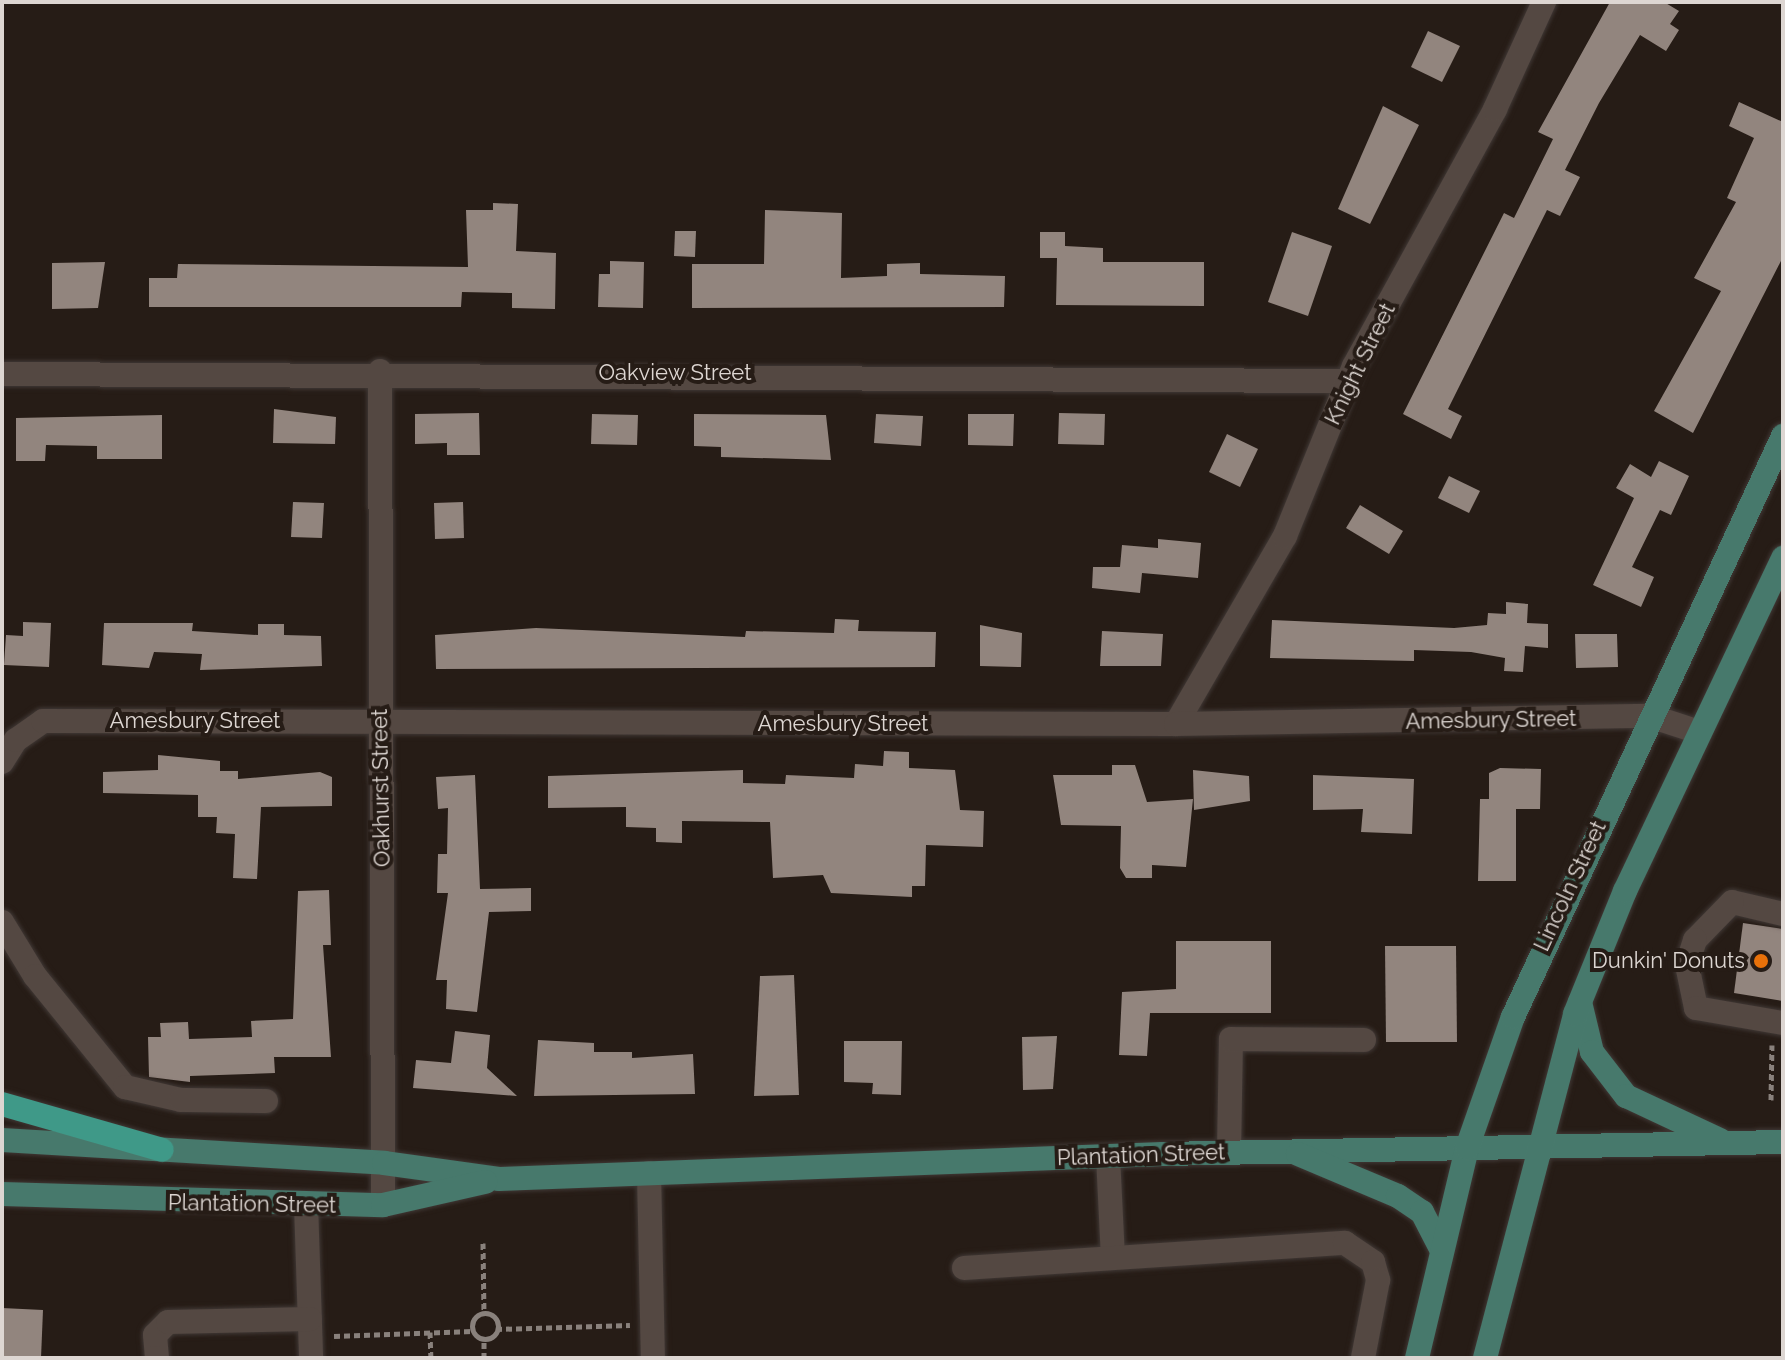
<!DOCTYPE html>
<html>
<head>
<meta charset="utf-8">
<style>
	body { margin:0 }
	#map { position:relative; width:1785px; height:1360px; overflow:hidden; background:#261c16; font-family:Raleway,sans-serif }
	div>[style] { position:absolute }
	.building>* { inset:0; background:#92857e }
	.path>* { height:5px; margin-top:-2.5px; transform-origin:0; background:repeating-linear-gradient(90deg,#89817c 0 6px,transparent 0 10px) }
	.path>.ring { margin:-2.5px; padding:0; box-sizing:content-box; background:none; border:5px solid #89817c; border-radius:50% }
	.roads { filter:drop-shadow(0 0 2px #403835) drop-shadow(0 0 2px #403835) }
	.minor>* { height:24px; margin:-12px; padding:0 12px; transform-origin:12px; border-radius:12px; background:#544842 }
	.major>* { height:24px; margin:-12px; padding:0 12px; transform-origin:12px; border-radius:12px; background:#47796c }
	.highway>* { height:24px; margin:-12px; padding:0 12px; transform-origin:12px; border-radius:12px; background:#3f9988 }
	.dots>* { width:22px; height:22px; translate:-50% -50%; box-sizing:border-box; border:4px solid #261c16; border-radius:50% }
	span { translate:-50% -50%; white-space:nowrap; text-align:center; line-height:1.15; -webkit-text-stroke:8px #261c16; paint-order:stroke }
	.street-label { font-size:22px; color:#ddd6d2 }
	.poi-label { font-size:22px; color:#ddd6d2 }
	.right { translate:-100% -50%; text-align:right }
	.frame { position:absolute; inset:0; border:4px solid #ddd6d2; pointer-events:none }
</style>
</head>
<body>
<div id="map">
	<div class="building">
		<i style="clip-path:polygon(1610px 2px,1664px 2px,1679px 11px,1670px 24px,1679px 30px,1666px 51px,1640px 35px,1599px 103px,1565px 170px,1580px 177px,1560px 216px,1547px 210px,1448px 409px,1462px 416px,1451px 439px,1403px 414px,1504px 213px,1514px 218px,1553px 139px,1538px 132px)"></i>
		<i style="clip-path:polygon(1428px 31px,1460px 46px,1442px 82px,1411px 67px)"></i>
		<i style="clip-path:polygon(1739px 102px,1783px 122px,1783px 257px,1693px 433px,1654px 411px,1721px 291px,1694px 278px,1736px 202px,1727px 198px,1754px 138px,1729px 126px)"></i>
		<i style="clip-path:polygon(1383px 106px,1419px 125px,1370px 224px,1338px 209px)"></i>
		<i style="clip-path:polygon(493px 203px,518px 204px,516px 251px,556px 253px,555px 309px,512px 308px,512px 293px,462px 292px,461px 307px,149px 307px,149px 278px,177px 278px,178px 264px,468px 267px,466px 210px,493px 210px)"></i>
		<i style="clip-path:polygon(765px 210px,842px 213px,841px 278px,887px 276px,887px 264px,920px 263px,920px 274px,1005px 276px,1004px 307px,692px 308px,692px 264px,764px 264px)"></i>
		<i style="clip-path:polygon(675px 231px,696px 231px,695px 257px,674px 256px)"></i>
		<i style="clip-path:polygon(1040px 232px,1065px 232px,1065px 246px,1103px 248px,1103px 262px,1204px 262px,1204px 306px,1056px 305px,1057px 258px,1040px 258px)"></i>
		<i style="clip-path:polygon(1292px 232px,1332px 246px,1308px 316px,1268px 302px)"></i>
		<i style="clip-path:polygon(610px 261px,644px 262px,643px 308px,598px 307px,599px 274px,610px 274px)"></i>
		<i style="clip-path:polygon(105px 262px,98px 308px,52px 309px,52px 263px)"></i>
		<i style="clip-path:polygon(274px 409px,336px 417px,335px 444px,273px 443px)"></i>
		<i style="clip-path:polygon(479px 413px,480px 455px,447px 455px,447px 443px,415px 444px,415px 414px)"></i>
		<i style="clip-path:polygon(1059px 413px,1105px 414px,1104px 445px,1058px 444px)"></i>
		<i style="clip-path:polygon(592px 414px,638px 415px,637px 445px,591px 444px)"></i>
		<i style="clip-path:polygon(694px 414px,826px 415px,831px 460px,721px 457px,721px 447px,694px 446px)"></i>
		<i style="clip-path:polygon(876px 414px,923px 416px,921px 446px,874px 443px)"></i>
		<i style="clip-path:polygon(968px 414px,1014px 414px,1013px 446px,968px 445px)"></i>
		<i style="clip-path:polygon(162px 415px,162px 459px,97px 459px,97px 446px,46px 445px,45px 461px,16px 461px,16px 418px)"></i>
		<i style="clip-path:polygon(1227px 434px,1258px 449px,1240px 487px,1209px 472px)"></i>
		<i style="clip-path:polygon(1659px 461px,1689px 476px,1671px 515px,1660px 510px,1632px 567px,1654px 577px,1641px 607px,1593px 585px,1634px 498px,1616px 488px,1630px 464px,1651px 477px)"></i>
		<i style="clip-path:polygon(1449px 476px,1480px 491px,1469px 513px,1438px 498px)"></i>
		<i style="clip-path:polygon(293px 502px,324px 503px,322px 538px,291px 537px)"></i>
		<i style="clip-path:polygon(463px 502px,464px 538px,435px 539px,434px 503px)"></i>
		<i style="clip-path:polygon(1360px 505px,1403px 531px,1389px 554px,1346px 528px)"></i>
		<i style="clip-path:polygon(1158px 539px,1201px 543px,1198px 578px,1142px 573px,1140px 593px,1092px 588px,1093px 567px,1120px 567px,1122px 545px,1158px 548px)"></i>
		<i style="clip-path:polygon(1506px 602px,1528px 604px,1527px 623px,1548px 624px,1548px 648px,1525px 646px,1523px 672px,1504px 671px,1505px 658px,1471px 652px,1414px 650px,1414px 661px,1270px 658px,1272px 620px,1454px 628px,1487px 625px,1488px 613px,1506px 614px)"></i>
		<i style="clip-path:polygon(835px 619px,859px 620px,858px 631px,936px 632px,935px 667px,436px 669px,435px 635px,536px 628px,745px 637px,746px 631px,834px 633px)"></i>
		<i style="clip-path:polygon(23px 622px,51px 623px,49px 667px,4px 665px,6px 635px,23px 636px)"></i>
		<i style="clip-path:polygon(104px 623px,193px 623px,192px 631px,258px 635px,258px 624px,284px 624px,284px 635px,321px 636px,322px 666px,200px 670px,202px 654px,154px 652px,149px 668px,102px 665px)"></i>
		<i style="clip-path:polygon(980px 625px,1022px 633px,1021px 667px,980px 666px)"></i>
		<i style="clip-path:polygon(1102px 631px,1163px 634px,1161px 666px,1100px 666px)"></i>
		<i style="clip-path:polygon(1575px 634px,1617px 634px,1618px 667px,1576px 668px)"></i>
		<i style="clip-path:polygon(884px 751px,909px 752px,909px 768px,955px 770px,960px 810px,984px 811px,983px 847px,926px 845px,925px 886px,912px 886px,912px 897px,831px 893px,823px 875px,773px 878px,770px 822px,682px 821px,682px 843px,656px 842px,656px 828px,626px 827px,626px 807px,548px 808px,548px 776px,743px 770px,743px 783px,785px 784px,786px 775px,854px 778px,855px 764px,883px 766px)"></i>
		<i style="clip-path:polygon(158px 755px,220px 761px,220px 771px,238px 771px,238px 779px,320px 772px,332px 777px,332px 806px,261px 807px,257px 879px,233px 878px,235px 834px,216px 833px,217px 817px,198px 817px,198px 795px,103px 793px,103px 772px,158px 770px)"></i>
		<i style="clip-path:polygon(1112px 765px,1135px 765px,1147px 802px,1193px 799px,1186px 867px,1152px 865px,1152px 878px,1126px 878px,1120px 868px,1121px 826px,1061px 825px,1053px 775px,1112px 775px)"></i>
		<i style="clip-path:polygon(1500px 768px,1541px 769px,1540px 809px,1516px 809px,1516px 881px,1478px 881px,1480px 799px,1489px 799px,1489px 773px)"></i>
		<i style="clip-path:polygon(1193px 770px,1249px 776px,1250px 801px,1194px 810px)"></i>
		<i style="clip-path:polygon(475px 775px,480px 889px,531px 888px,531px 911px,489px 912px,477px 1012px,446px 1009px,447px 980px,436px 980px,448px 893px,437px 893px,438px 854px,447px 854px,448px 808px,438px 809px,436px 777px)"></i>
		<i style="clip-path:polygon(1313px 775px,1414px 779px,1412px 834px,1361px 832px,1363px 809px,1313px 810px)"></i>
		<i style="clip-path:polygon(329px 890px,331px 945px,323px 945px,331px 1057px,274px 1057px,275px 1073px,190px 1076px,190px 1082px,149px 1077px,148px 1037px,161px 1037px,160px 1023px,188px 1022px,189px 1039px,252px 1037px,251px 1021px,293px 1019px,298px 891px)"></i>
		<i style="clip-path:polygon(1743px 923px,1783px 929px,1783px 1001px,1734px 993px)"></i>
		<i style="clip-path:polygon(1176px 941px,1271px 941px,1271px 1013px,1150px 1013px,1147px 1056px,1119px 1055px,1122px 992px,1176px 989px)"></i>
		<i style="clip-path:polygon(1385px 946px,1456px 946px,1457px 1042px,1386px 1042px)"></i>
		<i style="clip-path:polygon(794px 975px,799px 1095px,754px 1096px,760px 976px)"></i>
		<i style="clip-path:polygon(455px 1031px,490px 1035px,487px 1068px,517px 1096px,413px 1088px,416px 1060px,451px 1063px)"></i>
		<i style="clip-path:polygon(1057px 1036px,1053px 1089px,1023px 1090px,1022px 1037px)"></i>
		<i style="clip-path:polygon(538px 1040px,594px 1043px,594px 1052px,632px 1052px,632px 1058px,693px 1054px,695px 1094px,534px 1096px)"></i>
		<i style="clip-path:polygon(844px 1041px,902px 1041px,901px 1095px,872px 1094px,873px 1083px,844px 1082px)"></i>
		<i style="clip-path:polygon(2px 1308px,43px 1310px,41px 1358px,2px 1358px)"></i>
	</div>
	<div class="path">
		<i style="left:1771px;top:1100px;width:55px;rotate:-89deg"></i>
		<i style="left:483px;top:1243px;width:71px;rotate:89.2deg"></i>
		<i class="ring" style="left:472px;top:1313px;width:21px;height:21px"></i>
		<i style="left:496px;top:1329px;width:134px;rotate:-1.7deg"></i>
		<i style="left:430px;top:1332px;width:26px;rotate:88deg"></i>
		<i style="left:334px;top:1336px;width:139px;rotate:-2.1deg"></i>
		<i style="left:484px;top:1358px;width:20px;rotate:-90deg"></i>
	</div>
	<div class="roads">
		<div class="minor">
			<i style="left:380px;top:371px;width:834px;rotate:89.79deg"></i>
			<i style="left:2px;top:374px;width:1346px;rotate:0.3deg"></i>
			<i style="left:1176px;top:724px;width:217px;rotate:-59.9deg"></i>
			<i style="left:1285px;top:536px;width:183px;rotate:-67.9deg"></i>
			<i style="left:1354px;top:366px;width:293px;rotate:-61.2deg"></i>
			<i style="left:1495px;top:109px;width:118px;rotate:-65.4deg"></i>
			<i style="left:2px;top:762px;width:26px;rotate:-58deg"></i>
			<i style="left:16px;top:740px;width:33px;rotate:-35deg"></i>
			<i style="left:43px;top:721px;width:1133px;rotate:0.15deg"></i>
			<i style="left:1176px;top:724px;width:474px;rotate:-1deg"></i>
			<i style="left:1650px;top:716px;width:52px;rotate:18.1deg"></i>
			<i style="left:1783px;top:914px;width:52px;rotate:-166.8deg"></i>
			<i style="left:1732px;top:902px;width:53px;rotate:134.2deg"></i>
			<i style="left:1695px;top:940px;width:26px;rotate:108deg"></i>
			<i style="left:1687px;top:965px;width:44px;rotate:78.2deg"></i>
			<i style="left:1696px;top:1008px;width:88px;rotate:9.8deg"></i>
			<i style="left:2px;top:922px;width:63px;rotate:58.6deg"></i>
			<i style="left:35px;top:976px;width:143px;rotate:51deg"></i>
			<i style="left:125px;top:1087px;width:57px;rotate:13.1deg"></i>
			<i style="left:181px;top:1100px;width:85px;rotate:0.7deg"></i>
			<i style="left:1229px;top:1152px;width:113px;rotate:-89deg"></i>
			<i style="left:1231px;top:1039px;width:133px;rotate:0.4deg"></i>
			<i style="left:1108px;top:1156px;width:102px;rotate:87.2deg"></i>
			<i style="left:649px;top:1173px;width:185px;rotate:88.8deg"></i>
			<i style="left:306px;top:1204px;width:154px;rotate:88.1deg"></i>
			<i style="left:964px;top:1268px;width:382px;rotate:-3.8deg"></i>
			<i style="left:1345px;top:1243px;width:34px;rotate:34deg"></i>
			<i style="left:1373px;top:1262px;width:19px;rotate:74deg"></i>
			<i style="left:1378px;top:1280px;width:79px;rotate:100.9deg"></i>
			<i style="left:157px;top:1358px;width:23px;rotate:-95deg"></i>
			<i style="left:155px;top:1335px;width:18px;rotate:-45deg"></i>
			<i style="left:168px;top:1322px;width:142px;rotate:-1.2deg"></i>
		</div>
		<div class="major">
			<i style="left:1580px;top:1002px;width:51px;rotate:76.5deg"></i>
			<i style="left:1592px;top:1052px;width:56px;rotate:52.3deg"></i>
			<i style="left:1626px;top:1096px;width:104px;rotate:25.1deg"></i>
			<i style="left:2px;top:1140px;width:383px;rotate:3.4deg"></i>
			<i style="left:384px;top:1163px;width:116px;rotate:7.9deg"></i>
			<i style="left:499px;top:1179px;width:664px;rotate:-2.16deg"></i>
			<i style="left:1163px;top:1154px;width:620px;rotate:-1.11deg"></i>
			<i style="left:1298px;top:1154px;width:108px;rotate:22.8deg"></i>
			<i style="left:1398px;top:1196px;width:29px;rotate:34deg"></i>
			<i style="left:1422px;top:1212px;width:42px;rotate:62.8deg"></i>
			<i style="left:2px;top:1194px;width:381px;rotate:1.7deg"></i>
			<i style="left:383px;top:1205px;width:105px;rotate:-12.7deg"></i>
			<i style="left:1417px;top:1358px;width:216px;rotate:-76.6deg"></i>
			<i style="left:1467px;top:1148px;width:139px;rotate:-70.7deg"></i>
			<i style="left:1513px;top:1017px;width:641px;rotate:-65.07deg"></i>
			<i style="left:1485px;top:1358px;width:356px;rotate:-75.3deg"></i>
			<i style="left:1575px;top:1014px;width:133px;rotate:-67.9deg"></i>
			<i style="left:1625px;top:891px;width:369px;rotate:-64.6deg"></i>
		</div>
		<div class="highway">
			<i style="left:2px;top:1104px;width:166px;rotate:16deg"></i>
		</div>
	</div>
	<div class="dots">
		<i style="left:1761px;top:961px;background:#e8710a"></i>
	</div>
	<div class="street-label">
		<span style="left:1360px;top:364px;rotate:-64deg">Knight Street</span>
		<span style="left:675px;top:373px">Oakview Street</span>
		<span style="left:1491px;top:720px;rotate:-1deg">Amesbury Street</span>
		<span style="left:195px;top:721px">Amesbury Street</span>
		<span style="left:843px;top:724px">Amesbury Street</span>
		<span style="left:381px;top:788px;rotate:-91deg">Oakhurst Street</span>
		<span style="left:1570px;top:886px;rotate:-65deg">Lincoln Street</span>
		<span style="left:1141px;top:1155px;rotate:-2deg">Plantation Street</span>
		<span style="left:252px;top:1204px;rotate:1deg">Plantation Street</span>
	</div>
	<div class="poi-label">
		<span class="right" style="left:1745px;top:961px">Dunkin' Donuts</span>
	</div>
	<div class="frame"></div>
</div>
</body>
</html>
